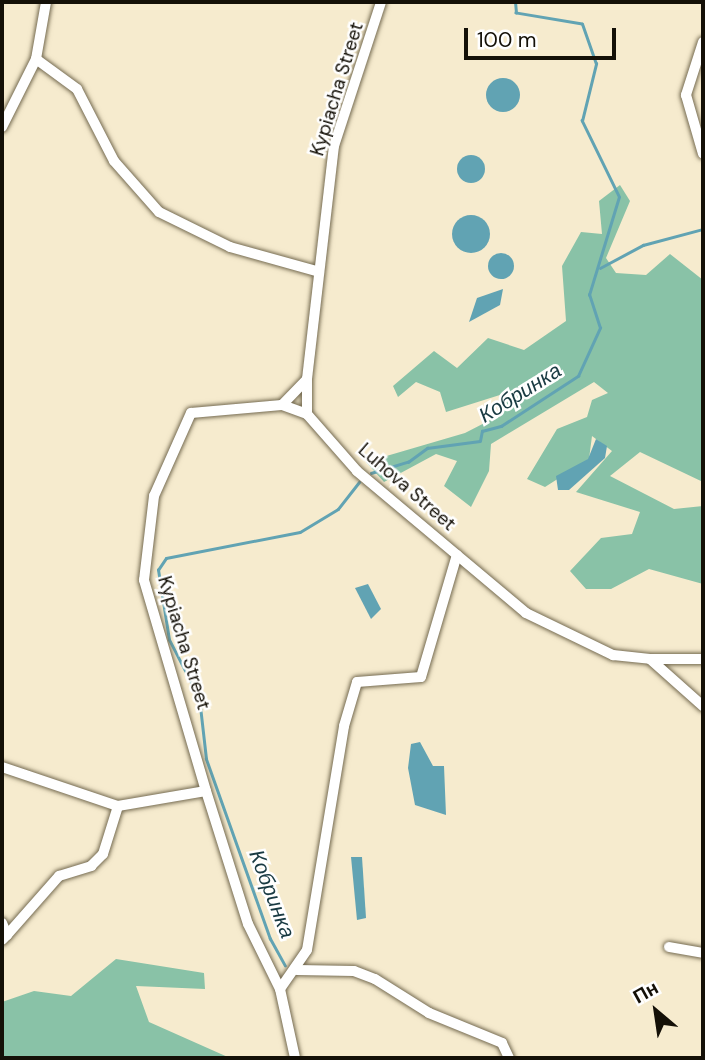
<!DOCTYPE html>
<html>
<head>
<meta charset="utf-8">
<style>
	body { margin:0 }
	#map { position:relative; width:705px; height:1060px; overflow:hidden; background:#f6ebce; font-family:"DM Sans",sans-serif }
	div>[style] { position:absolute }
	.forest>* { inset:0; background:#89c2a7 }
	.water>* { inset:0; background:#61a3b3 }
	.round { border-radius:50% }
	.stream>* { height:2.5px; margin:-1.25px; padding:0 1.25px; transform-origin:1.25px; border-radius:1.25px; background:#61a3b3 }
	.roads { filter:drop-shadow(0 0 2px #756b51) drop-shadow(0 0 2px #756b51) }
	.minor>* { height:10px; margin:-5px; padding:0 5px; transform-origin:5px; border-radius:5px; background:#fff }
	span { translate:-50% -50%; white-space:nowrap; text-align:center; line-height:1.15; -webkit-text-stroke:5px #fff; paint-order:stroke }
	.street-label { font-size:19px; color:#141007 }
	.water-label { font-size:21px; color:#193a42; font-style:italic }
	.frame { position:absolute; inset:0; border:4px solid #141007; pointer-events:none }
	.north { position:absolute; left:621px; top:976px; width:70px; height:70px; -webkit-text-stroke:5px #fff; paint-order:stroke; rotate:331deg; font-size:19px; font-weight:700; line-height:28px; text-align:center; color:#141007 }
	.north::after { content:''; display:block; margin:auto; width:24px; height:32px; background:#141007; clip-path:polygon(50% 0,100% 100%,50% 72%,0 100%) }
	.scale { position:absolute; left:464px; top:28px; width:152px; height:32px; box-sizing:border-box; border:4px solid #141007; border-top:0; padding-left:9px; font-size:21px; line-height:24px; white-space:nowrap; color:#141007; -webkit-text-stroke:5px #fff; paint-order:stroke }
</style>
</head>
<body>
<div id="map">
	<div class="forest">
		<i style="clip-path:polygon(620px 185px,630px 201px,606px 258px,616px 273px,646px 275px,670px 254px,703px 280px,703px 482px,640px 452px,610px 476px,674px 509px,703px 506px,703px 584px,649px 569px,611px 589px,586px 589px,570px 571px,601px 538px,632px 534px,640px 512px,576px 492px,612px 451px,592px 436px,589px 459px,545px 487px,527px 479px,557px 429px,587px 417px,592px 400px,608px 393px,594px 382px,491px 444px,489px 471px,471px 507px,444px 486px,457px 461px,436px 454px,384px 482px,366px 462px,465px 433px,500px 415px,503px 394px,446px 412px,440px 392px,416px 382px,398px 397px,393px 386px,434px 351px,457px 368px,488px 338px,524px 350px,566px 321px,562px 266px,581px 232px,602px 234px,599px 201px)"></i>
		<i style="clip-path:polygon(116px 959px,204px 973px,205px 989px,136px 986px,149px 1022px,230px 1058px,2px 1058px,2px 1002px,34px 991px,71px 996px)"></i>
	</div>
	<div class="water">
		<i class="round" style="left:486px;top:78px;width:34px;height:34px"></i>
		<i class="round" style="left:457px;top:155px;width:28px;height:28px"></i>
		<i class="round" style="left:452px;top:215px;width:38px;height:38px"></i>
		<i class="round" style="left:488px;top:253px;width:26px;height:26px"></i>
		<i style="clip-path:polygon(503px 289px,500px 305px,469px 322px,477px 298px)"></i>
		<i style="clip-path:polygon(596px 439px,607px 446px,605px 458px,569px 490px,558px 490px,556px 476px,588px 459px)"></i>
		<i style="clip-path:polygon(368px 584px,381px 609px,371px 619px,355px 588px)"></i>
		<i style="clip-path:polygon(420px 742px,433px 766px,444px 766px,446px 815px,415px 805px,408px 768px,411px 744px)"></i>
		<i style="clip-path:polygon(351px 857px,362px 857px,366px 918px,357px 920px)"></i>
	</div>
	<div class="stream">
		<i style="left:600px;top:268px;width:49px;rotate:-28.1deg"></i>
		<i style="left:643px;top:245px;width:62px;rotate:-14.9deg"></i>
		<i style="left:371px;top:473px;width:39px;rotate:-17deg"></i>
		<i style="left:408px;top:462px;width:24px;rotate:-36deg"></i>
		<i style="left:427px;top:448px;width:53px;rotate:-7.5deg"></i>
		<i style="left:480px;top:441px;width:10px;rotate:-79deg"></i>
		<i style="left:482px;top:431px;width:20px;rotate:-15deg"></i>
		<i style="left:501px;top:426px;width:92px;rotate:-33deg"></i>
		<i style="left:578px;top:376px;width:53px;rotate:-65.4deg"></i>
		<i style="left:600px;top:328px;width:35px;rotate:-108deg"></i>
		<i style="left:589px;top:295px;width:102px;rotate:-73deg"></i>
		<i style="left:619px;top:197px;width:85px;rotate:-116deg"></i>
		<i style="left:582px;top:121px;width:59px;rotate:-76.2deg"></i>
		<i style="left:596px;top:64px;width:42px;rotate:-109.3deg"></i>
		<i style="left:582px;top:24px;width:67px;rotate:-170.5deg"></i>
		<i style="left:516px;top:13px;width:11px;rotate:-95deg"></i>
		<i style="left:285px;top:966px;width:31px;rotate:-119deg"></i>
		<i style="left:270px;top:939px;width:191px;rotate:-109.6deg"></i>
		<i style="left:206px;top:759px;width:61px;rotate:-96.5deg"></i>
		<i style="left:199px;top:698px;width:65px;rotate:-117.3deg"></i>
		<i style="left:169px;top:640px;width:71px;rotate:-98.9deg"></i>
		<i style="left:158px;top:570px;width:14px;rotate:-56deg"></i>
		<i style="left:166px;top:558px;width:136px;rotate:-11deg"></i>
		<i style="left:300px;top:532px;width:44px;rotate:-31.2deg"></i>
		<i style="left:338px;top:509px;width:34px;rotate:-52deg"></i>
	</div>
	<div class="roads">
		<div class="minor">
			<i style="left:703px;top:42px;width:56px;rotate:107.8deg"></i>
			<i style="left:686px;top:95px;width:61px;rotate:73.9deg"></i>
			<i style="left:36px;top:59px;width:51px;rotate:36.2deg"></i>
			<i style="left:77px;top:89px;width:81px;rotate:62.8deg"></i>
			<i style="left:114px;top:161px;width:68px;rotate:48.6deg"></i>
			<i style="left:159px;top:212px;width:79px;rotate:26.2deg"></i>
			<i style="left:230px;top:247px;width:89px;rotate:15.6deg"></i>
			<i style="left:2px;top:127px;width:76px;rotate:-63.4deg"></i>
			<i style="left:36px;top:59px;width:58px;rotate:-80deg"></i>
			<i style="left:307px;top:414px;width:35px;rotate:-90deg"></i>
			<i style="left:457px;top:555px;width:90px;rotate:40deg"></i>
			<i style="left:526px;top:613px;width:97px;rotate:25.8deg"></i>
			<i style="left:613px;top:655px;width:37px;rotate:6deg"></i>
			<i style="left:650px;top:659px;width:71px;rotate:41.6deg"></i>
			<i style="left:650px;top:659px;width:53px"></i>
			<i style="left:2px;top:767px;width:122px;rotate:18.6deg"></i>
			<i style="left:118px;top:806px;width:89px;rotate:-9.7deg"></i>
			<i style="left:206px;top:791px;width:139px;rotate:72.5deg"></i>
			<i style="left:248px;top:924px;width:72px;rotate:63.8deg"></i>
			<i style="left:280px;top:989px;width:71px;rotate:77.7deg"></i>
			<i style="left:206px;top:791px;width:220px;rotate:-106.4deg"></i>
			<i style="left:144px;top:580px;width:85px;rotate:-83.2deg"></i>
			<i style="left:154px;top:496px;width:91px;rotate:-66deg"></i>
			<i style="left:191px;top:413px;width:91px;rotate:-5deg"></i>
			<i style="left:282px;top:405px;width:36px;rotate:-46deg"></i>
			<i style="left:307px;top:379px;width:235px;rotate:-83.4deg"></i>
			<i style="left:334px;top:146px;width:151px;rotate:-71.9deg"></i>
			<i style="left:2px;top:923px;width:13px;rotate:67deg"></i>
			<i style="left:7px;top:935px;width:7px;rotate:135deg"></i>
			<i style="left:7px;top:935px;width:79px;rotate:-48.6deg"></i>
			<i style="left:59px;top:876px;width:34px;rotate:-17deg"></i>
			<i style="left:91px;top:866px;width:17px;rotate:-45deg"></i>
			<i style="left:103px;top:854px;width:50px;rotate:-72.6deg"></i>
			<i style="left:669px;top:947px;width:35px;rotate:10deg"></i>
			<i style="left:297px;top:970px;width:57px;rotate:1deg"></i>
			<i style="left:354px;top:971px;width:22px;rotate:21deg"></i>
			<i style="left:375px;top:979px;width:64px;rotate:32.2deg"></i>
			<i style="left:429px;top:1013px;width:79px;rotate:22.3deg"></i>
			<i style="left:502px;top:1043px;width:17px;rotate:65deg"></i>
			<i style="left:280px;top:989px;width:47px;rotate:-55.3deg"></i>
			<i style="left:307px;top:950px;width:227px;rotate:-80.6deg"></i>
			<i style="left:344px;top:726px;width:46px;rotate:-73.5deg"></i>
			<i style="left:357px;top:682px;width:64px;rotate:-4.5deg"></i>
			<i style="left:421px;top:677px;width:127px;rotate:-73.6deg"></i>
			<i style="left:457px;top:555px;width:131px;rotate:-140deg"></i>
			<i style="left:357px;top:471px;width:76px;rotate:-131.3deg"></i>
			<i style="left:307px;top:414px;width:27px;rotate:-160deg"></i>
		</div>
	</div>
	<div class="street-label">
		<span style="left:337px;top:89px;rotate:-73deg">Kypiacha Street</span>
		<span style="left:407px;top:487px;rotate:41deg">Luhova Street</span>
		<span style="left:184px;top:643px;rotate:73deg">Kypiacha Street</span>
	</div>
	<div class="water-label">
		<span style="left:520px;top:393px;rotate:-32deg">Кобринка</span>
		<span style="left:272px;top:894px;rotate:69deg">Кобринка</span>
	</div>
	<div class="frame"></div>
	<div class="north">Пн</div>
	<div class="scale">100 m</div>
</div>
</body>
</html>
